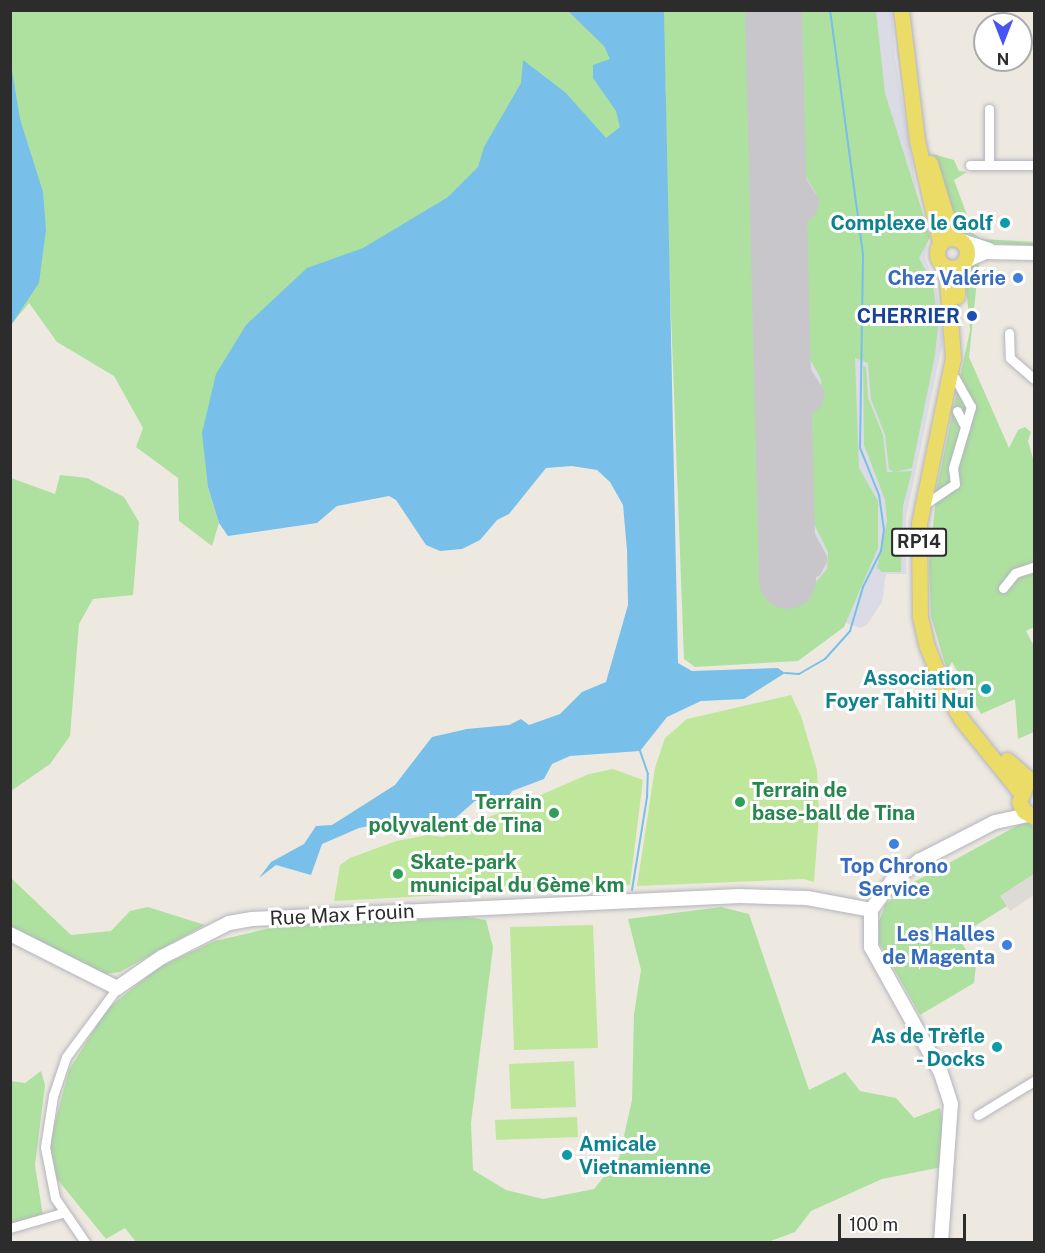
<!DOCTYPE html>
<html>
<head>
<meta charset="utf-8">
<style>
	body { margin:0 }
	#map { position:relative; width:1045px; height:1253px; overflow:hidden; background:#ede9e0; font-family:"Public Sans",sans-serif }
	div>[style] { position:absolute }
	.airport>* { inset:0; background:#dbdbe6 }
	.green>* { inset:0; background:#aee19f }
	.pitch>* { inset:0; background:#bfe79b }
	.plaza>* { inset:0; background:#dddbd6 }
	.water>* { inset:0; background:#78bfea }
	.stream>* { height:2px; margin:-1px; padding:0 1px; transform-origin:1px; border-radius:1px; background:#78bfea }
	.taxiway>* { height:22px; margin:-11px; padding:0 11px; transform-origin:11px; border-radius:11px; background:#c8c6cb }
	.runway>* { height:57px; margin:-28.5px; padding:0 28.5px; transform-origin:28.5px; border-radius:28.5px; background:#c8c6cb }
	.roads { filter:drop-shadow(0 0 2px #b3b4bf) drop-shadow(0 0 2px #b3b4bf) }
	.street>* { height:9px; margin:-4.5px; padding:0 4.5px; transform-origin:4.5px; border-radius:4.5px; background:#fff }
	.secondary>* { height:14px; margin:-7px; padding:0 7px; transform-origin:7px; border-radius:7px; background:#fff }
	.primary>* { height:15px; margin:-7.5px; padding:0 7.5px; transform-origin:7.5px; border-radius:7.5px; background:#ebdb67 }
	.primary>.ring { margin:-7.5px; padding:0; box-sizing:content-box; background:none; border:15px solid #ebdb67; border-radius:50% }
	.dots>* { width:16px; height:16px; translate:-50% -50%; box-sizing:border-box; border:3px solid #fff; border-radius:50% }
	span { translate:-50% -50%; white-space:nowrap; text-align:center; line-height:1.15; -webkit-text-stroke:6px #fff; paint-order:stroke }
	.shield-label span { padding:2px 4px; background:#fff; border:2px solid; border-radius:4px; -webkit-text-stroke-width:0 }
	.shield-label { font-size:18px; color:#2c2c2c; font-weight:700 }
	.culture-label { font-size:20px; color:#0d838f; font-weight:700 }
	.right { translate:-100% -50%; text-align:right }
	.left { translate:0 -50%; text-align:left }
	.shop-label { font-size:20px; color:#366cbe; font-weight:700 }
	.transit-label { font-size:20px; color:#164399; font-weight:700 }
	.leisure-label { font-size:20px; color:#27864d; font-weight:700 }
	.street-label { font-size:20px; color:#2c2c2c }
	.frame { position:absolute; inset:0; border:12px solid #2c2c2c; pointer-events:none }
	.north { position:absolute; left:973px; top:12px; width:60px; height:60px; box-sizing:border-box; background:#fff; border:2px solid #ababab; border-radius:50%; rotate:180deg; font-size:16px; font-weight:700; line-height:24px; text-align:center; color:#2c2c2c }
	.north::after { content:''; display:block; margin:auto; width:21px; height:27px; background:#4854f2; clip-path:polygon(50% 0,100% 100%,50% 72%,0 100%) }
	.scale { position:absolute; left:838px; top:1214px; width:128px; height:27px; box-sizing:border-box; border:3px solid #2c2c2c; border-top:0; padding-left:8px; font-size:18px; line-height:21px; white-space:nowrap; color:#2c2c2c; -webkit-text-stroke:4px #fff; paint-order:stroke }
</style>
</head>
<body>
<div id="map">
	<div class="airport">
		<i style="clip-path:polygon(669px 11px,892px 11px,895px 57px,917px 193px,929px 234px,925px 258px,936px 287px,943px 341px,906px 518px,906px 574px,886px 574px,882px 602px,867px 625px,860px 628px,840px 621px,776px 658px)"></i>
	</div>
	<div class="green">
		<i style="clip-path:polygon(876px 10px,885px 93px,930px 237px,919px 258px,933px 284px,938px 327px,935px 355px,912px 468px,894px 472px,889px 469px,885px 435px,871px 399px,868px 363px,855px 358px,859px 468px,878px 501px,878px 548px,844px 627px,798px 661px,695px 667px,684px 659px,668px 236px,208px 487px,219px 523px,212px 546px,179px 521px,178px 478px,136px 447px,143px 428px,114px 376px,57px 342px,29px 303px,11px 325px,11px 11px,611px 11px,666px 93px,665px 78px,632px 11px,753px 11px,767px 586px,815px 583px,827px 569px,828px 552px,808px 512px,804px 424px,822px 400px,821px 379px,803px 347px,799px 225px,816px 214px,817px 195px,797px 162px,794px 11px)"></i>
		<i style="clip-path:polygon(933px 154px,954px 160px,959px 171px,967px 172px,954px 180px,974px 234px,981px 239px,1034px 242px,1034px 246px,977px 242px,961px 234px)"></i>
		<i style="clip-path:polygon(979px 262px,969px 357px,1009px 448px,1018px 430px,1025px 427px,1031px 432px,1028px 441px,1034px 462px,1034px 627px,1026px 631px,1034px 646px,1034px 732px,1018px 739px,1015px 699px,981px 714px,952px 662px,947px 670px,931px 617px,929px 564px,937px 487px,970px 330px,965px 274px,967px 265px)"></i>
		<i style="clip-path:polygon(863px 366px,866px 367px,868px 398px,883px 435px,887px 472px,912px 471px,903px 506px,901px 572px,882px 572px,877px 568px,887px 521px,885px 500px,864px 445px)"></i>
		<i style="clip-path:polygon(60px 475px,87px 478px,124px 497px,139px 522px,133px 595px,93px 599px,79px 624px,70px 736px,50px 764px,11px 791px,11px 478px,55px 494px)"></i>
		<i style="clip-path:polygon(1026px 821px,1034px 827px,1034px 874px,1001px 896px,1007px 906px,970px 929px,973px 935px,961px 942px,976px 965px,974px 983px,920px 1015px,879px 942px,879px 922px,885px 905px,912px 883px)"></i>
		<i style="clip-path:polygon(10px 877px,71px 935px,111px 931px,130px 911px,148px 907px,205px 925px,120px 972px,105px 974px,11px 929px)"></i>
		<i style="clip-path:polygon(721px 907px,749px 914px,809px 1090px,845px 1072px,860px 1091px,896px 1098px,914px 1118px,940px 1108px,944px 1131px,942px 1167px,882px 1179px,811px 1211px,795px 1232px,768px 1242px,136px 1242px,125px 1228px,106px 1239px,57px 1179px,51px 1161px,51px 1137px,69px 1070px,107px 1009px,159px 967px,215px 941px,279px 926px,467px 917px,486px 920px,493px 947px,471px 1123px,473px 1170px,506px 1190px,543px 1199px,594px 1189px,619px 1158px,632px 1100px,634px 1014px,641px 970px,628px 919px)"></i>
		<i style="clip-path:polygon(41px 1071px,45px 1085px,35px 1165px,43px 1216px,10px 1226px,10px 1081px,25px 1083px)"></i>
	</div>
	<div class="pitch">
		<i style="clip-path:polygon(791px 695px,801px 716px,817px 770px,819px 815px,814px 882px,803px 879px,637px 886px,655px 768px,665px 738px,687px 719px)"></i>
		<i style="clip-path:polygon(613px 769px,643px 780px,630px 885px,334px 901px,340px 865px,350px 858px,396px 841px,428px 835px,443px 837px,589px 774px)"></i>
		<i style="clip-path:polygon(593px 925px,598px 1048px,514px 1050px,510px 927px)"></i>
		<i style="clip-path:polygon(574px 1061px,576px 1107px,511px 1109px,509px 1064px)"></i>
		<i style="clip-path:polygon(577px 1117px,578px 1137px,496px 1140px,495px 1120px)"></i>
	</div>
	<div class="plaza">
		<i style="clip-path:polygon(1034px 874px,1034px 895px,1010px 911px,1000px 896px)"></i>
	</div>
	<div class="water">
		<i style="clip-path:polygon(568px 11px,664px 11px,678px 663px,692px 671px,778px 668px,785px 673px,744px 699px,701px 701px,667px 717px,640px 751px,570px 756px,552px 764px,544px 779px,512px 791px,506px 800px,475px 801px,452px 821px,432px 827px,413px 828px,404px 819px,359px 828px,322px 844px,311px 875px,276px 865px,259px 878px,271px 862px,304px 844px,316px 826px,332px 825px,395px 785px,432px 737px,467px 729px,509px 725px,521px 719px,529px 725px,560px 714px,582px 692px,606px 682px,628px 605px,627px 550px,623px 505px,610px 482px,597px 470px,572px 466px,546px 468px,509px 514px,497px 520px,480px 540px,462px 549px,440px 551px,426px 545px,396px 500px,389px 496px,337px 506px,317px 523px,228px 536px,219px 523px,208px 487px,202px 433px,216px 374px,246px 325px,307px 268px,363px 248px,448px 197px,478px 167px,484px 147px,521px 83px,523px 60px,566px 93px,606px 138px,620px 127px,616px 111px,593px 78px,593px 65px,610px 59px,604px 46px)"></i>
		<i style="clip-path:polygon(11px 64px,20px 119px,43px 192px,46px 230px,39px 283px,11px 325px)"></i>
	</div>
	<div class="stream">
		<i style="left:785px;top:673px;width:14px;rotate:4deg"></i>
		<i style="left:799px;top:674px;width:30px;rotate:-30deg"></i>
		<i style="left:825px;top:659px;width:38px;rotate:-48deg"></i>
		<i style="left:850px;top:631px;width:46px;rotate:-73.5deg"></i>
		<i style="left:863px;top:587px;width:40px;rotate:-63.4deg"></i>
		<i style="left:881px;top:551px;width:21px;rotate:-82deg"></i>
		<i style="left:884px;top:530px;width:35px;rotate:-98deg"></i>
		<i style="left:879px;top:495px;width:51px;rotate:-112deg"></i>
		<i style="left:860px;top:448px;width:194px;rotate:-89.1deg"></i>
		<i style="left:863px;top:254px;width:246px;rotate:-97.7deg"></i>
		<i style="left:632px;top:890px;width:94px;rotate:-80.8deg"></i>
		<i style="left:647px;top:797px;width:23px;rotate:-88deg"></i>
		<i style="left:648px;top:774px;width:24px;rotate:-109deg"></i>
	</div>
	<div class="taxiway">
		<i style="left:777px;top:153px;width:58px;rotate:57.7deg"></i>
		<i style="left:808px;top:202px;width:7px;rotate:106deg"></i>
		<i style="left:806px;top:209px;width:15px;rotate:152deg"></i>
		<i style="left:793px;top:216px;width:15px;rotate:-164deg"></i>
		<i style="left:779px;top:212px;width:13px;rotate:-119deg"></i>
		<i style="left:773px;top:201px;width:16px;rotate:-75deg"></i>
		<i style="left:781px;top:344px;width:59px;rotate:56.9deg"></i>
		<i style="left:813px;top:393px;width:8px;rotate:104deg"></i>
		<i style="left:811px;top:401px;width:15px;rotate:152deg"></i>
		<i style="left:798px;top:408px;width:15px;rotate:-164deg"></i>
		<i style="left:784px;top:404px;width:14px;rotate:-120deg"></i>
		<i style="left:777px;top:392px;width:15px;rotate:-70deg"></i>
		<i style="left:785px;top:501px;width:66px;rotate:61.9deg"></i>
		<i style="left:816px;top:559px;width:9px;rotate:117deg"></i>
		<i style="left:812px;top:567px;width:15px;rotate:160deg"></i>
		<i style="left:798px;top:572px;width:14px;rotate:-150deg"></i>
		<i style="left:786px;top:565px;width:14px;rotate:-111deg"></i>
		<i style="left:781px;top:552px;width:14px;rotate:-69deg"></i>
	</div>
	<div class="runway">
		<i style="left:773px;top:10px;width:570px;rotate:88.59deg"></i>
	</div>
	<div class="roads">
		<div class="street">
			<i style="left:989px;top:109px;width:56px;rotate:90deg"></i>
			<i style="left:989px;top:165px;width:45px"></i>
			<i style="left:970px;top:165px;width:19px"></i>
			<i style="left:1009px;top:333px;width:25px;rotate:88deg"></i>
			<i style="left:1010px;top:358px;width:32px;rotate:41deg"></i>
			<i style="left:957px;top:411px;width:18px;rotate:63deg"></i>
			<i style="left:928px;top:502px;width:32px;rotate:-34deg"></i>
			<i style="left:955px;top:484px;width:16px;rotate:-97deg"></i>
			<i style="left:953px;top:468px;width:64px;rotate:-73.6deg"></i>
			<i style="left:971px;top:407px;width:33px;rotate:-119deg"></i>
			<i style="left:1003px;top:588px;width:19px;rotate:-51deg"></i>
			<i style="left:1015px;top:573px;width:19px;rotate:-18deg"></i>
			<i style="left:978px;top:1115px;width:66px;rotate:-31.3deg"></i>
			<i style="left:10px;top:1228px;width:54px;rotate:-16.1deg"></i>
			<i style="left:85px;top:1242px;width:53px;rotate:-124.3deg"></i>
			<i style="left:55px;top:1198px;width:52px;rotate:-101.1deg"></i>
			<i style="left:45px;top:1147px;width:52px;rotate:-81.1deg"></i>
			<i style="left:53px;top:1096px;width:41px;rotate:-71.6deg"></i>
			<i style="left:66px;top:1057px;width:86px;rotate:-53.5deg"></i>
		</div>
		<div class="secondary">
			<i style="left:962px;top:241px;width:28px;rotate:18deg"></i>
			<i style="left:965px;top:261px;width:22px;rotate:-24deg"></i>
			<i style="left:985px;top:252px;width:49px;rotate:1.2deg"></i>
			<i style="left:10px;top:934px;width:120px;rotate:26.8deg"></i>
			<i style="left:117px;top:988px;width:55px;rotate:-34.6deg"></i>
			<i style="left:162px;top:957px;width:75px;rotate:-26.9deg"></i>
			<i style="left:229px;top:923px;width:23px;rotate:-10deg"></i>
			<i style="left:252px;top:919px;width:488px;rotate:-2.7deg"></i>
			<i style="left:739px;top:896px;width:68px;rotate:1.7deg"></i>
			<i style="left:807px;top:898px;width:65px;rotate:10.6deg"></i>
			<i style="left:941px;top:1242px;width:138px;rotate:-85.9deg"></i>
			<i style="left:951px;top:1104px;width:35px;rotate:-108deg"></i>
			<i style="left:940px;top:1071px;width:142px;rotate:-119.1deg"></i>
			<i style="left:871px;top:947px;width:37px;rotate:-90deg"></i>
			<i style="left:871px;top:910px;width:36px;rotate:-54deg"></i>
			<i style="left:892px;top:881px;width:34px;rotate:-37deg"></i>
			<i style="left:919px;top:861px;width:85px;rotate:-27.2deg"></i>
			<i style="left:995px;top:822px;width:34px;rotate:-12deg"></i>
		</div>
		<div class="primary">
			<i style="left:901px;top:10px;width:131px;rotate:83deg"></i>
			<i style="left:917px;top:140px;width:105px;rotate:77.3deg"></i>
			<i style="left:930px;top:163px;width:69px;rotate:73.1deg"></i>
			<i style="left:950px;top:229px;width:12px;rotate:55deg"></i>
			<i class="ring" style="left:937px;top:238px;width:15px;height:15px"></i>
			<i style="left:946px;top:267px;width:91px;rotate:85.6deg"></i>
			<i style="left:953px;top:358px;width:168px;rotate:101.6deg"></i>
			<i style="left:919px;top:523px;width:94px;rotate:89.4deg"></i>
			<i style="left:920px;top:617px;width:28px;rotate:77deg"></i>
			<i style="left:926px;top:644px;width:51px;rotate:68deg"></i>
			<i style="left:945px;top:691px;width:32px;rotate:60deg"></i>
			<i style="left:961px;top:719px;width:94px;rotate:51.1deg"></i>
			<i style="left:957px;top:296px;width:29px;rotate:-88deg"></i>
			<i style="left:1007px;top:760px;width:33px;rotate:41deg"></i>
			<i style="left:1026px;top:785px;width:18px;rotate:112deg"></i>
			<i style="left:1019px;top:802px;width:10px;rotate:61deg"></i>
			<i style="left:1024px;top:811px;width:12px;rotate:31deg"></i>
		</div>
	</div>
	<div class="dots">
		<i style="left:1005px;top:223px;background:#0f9aa8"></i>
		<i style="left:1018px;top:278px;background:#3f7fe0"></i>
		<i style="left:972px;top:316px;background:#1a4fb4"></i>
		<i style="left:986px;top:689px;background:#0f9aa8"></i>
		<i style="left:740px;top:802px;background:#2e9e5b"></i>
		<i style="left:554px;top:813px;background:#2e9e5b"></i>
		<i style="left:894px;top:844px;background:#3f7fe0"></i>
		<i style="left:398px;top:874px;background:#2e9e5b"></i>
		<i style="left:1007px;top:945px;background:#3f7fe0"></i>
		<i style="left:997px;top:1047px;background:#0f9aa8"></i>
		<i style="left:567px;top:1155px;background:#0f9aa8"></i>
	</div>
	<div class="shield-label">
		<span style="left:919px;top:542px">RP14</span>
	</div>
	<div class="culture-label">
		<span class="right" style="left:993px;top:223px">Complexe le Golf</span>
		<span class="right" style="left:974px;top:690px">Association<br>Foyer Tahiti Nui</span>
		<span class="right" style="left:985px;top:1048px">As de Trèfle<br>- Docks</span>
		<span class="left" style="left:579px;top:1156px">Amicale<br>Vietnamienne</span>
	</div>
	<div class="shop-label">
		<span class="right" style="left:1006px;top:278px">Chez Valérie</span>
		<span style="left:894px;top:878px">Top Chrono<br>Service</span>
		<span class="right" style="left:995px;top:946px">Les Halles<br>de Magenta</span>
	</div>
	<div class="transit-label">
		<span class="right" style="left:960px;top:316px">CHERRIER</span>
	</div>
	<div class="leisure-label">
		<span class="left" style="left:752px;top:802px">Terrain de<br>base-ball de Tina</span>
		<span class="right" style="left:542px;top:814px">Terrain<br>polyvalent de Tina</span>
		<span class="left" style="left:410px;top:874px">Skate-park<br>municipal du 6ème km</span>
	</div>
	<div class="street-label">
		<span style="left:342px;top:915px;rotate:-3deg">Rue Max Frouin</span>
	</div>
	<div class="frame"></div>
	<div class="north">N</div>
	<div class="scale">100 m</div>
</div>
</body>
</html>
